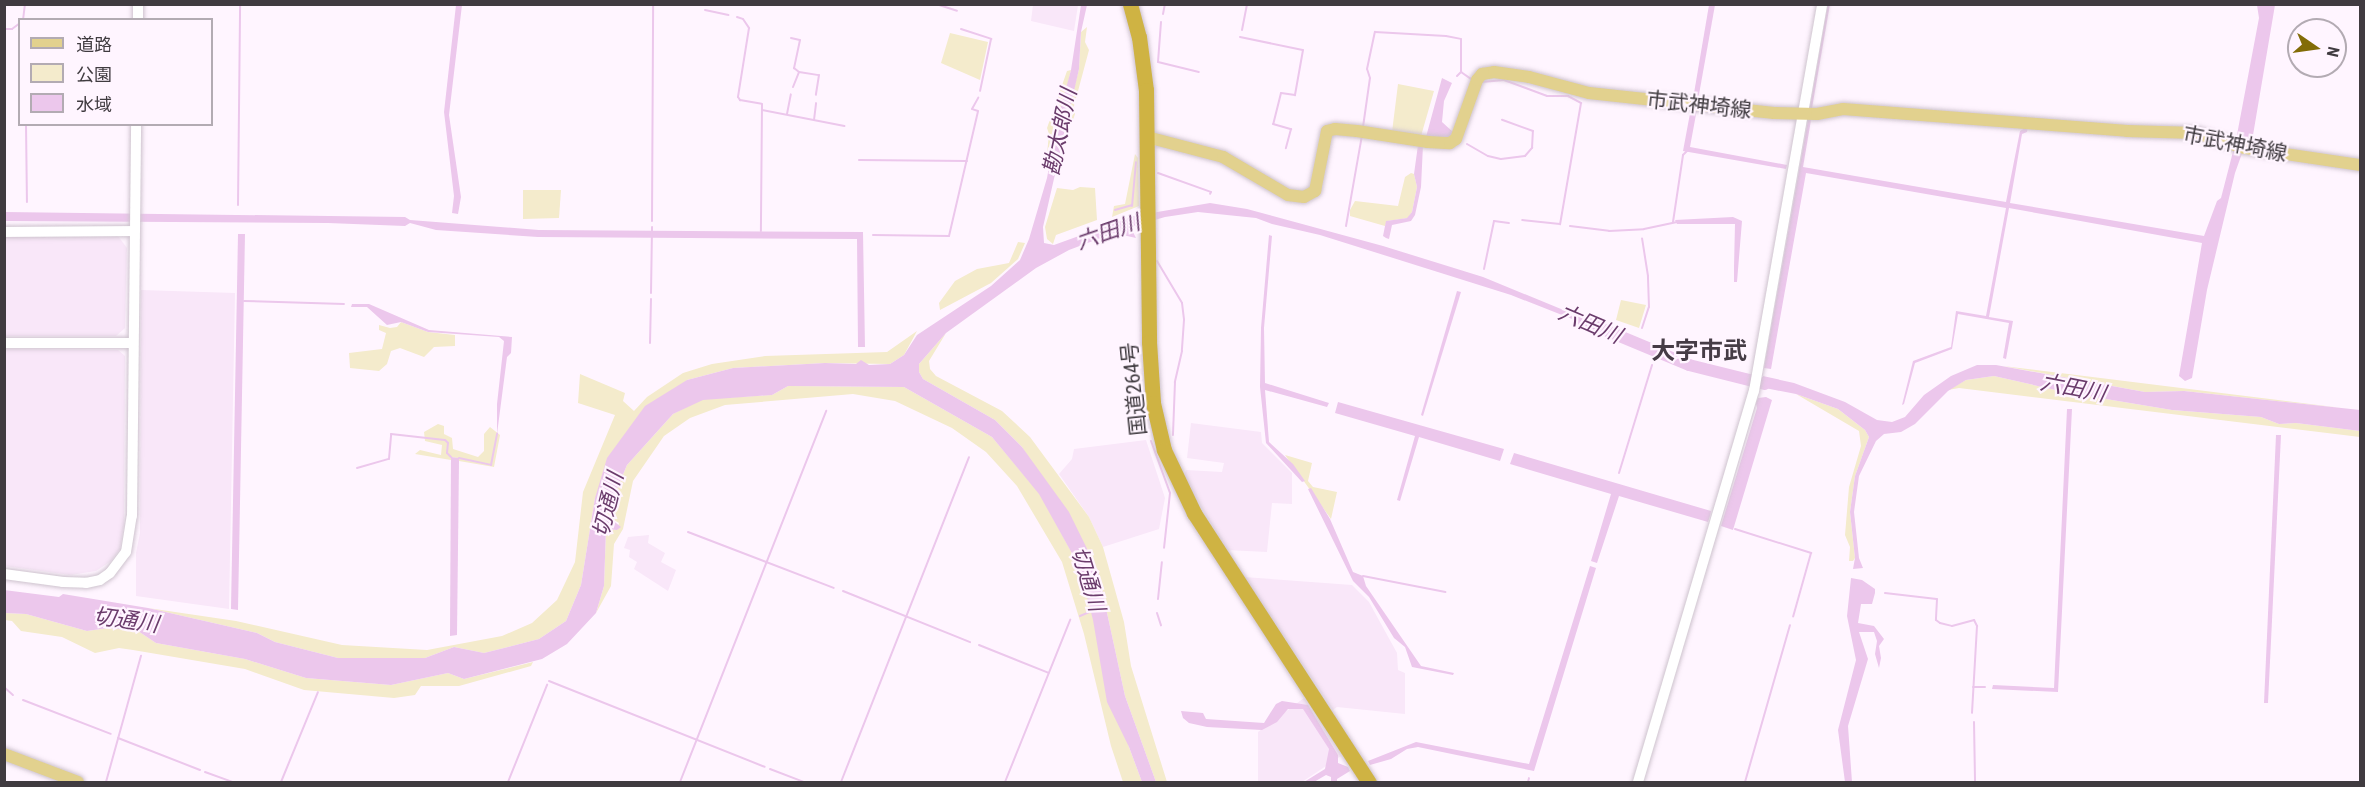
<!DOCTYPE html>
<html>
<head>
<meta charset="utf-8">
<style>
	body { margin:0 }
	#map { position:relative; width:2365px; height:787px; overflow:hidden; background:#fff5ff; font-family:"Roboto Condensed","Noto Sans JP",sans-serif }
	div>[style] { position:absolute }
	.built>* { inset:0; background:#f9e7f9 }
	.green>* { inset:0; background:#f4ebcc }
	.water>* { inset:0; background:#ecc7ec }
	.stream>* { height:2px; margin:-1px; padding:0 1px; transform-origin:1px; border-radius:1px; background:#ecc7ec }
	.river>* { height:12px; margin:-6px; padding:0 6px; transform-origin:6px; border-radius:6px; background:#ecc7ec }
	.roads { filter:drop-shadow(0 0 2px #cec3ce) drop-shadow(0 0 2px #cec3ce) }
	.minor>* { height:10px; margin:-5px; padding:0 5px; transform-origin:5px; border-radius:5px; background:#fff }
	.major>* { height:12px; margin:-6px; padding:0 6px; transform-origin:6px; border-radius:6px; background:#e2d18e }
	.highway>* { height:15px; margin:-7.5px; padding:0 7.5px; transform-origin:7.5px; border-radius:7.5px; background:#cfb343 }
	span { translate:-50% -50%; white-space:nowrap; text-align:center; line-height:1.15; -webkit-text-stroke:4.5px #fff5ff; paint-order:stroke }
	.street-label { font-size:21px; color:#403b40 }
	.water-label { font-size:22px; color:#6b3c6c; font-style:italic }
	.quarter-label { font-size:24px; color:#463c46; font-weight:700 }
	.frame { position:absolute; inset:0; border:6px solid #403b40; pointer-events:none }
	.legend { position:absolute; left:18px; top:18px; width:195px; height:108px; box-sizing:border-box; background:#fff5ff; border:2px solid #b3abb3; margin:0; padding:8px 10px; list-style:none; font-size:18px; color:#403b40 }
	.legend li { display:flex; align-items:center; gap:12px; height:30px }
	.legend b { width:30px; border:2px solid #b3abb3 }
	.north { position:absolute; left:2287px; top:18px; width:60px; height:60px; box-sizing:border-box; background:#fff5ff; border:2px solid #b3abb3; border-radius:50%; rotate:103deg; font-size:16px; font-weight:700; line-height:24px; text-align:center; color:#403b40 }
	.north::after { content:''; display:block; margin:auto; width:21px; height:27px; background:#826c07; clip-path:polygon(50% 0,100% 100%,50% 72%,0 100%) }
</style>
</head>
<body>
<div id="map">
	<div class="built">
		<i style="clip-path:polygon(1033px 5px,1078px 5px,1074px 31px,1031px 21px)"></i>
		<i style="clip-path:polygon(5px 235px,118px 236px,127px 248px,125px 328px,116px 336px,5px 336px)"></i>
		<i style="clip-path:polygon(141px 290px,235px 293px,229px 609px,136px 596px,136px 553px,140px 533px)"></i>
		<i style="clip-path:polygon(5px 349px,118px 350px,125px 356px,124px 523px,120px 549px,111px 561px,96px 571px,70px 575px,5px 566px)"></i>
		<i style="clip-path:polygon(1191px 423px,1261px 432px,1262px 443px,1292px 473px,1292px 504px,1272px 503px,1267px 552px,1227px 550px,1200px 505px,1184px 476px,1186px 470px,1222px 472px,1224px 463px,1187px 458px)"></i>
		<i style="clip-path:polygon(1146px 440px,1165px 498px,1159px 529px,1103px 547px,1089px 517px,1059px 474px,1072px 459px,1074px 449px)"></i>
		<i style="clip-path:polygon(649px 535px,648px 543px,665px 553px,661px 562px,676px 570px,668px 591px,634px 569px,637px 562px,629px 557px,630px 550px,624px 548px,628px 537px)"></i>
		<i style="clip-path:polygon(1244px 577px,1352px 585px,1369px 602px,1397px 653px,1398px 670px,1405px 673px,1405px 714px,1337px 707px,1333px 710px)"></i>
		<i style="clip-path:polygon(1304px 698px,1341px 756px,1302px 782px,1258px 782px,1258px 732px)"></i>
	</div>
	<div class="green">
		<i style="clip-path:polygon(1087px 27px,1085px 42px,1089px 50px,1074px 106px,1075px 114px,1073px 120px,1066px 119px,1079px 69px,1081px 32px)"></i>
		<i style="clip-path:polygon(950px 33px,988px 42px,980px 80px,941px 63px)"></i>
		<i style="clip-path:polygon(1071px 70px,1051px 153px,1047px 154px,1049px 134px,1047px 128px,1067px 71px)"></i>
		<i style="clip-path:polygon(1398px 84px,1434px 91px,1421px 136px,1392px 132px)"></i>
		<i style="clip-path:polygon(1135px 154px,1138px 158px,1139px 206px,1112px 217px,1114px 206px,1125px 204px)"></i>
		<i style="clip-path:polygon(1411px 173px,1414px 174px,1417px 187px,1412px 212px,1408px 218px,1387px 221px,1385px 226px,1350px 216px,1350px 210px,1355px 201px,1398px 206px,1405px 177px)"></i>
		<i style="clip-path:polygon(1080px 187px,1095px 188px,1097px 220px,1056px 235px,1053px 244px,1047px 239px,1045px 227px,1057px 188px,1073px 190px)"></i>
		<i style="clip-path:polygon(523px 190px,561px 190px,559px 218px,523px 219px)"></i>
		<i style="clip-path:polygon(1018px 242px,1025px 243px,1018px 259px,991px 283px,940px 310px,939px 303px,955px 281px,977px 269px,1009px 263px)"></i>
		<i style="clip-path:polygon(1621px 300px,1646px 305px,1639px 328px,1616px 320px)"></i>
		<i style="clip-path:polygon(401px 322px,428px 332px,455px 335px,455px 346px,434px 347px,424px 357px,400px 348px,391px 351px,387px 364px,379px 371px,350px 368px,349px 353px,382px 349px,386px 333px,379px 330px,379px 325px,390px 328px,397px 327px)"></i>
		<i style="clip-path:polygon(917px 331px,904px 355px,890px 364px,825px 363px,733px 368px,687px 380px,595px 498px,581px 585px,566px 621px,539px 639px,484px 653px,454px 647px,425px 658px,338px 658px,275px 642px,257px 633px,148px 608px,236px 621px,342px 645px,427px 650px,502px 636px,532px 623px,557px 600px,575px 562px,583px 492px,615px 415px,578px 403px,580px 374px,625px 393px,623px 401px,634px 411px,647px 397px,683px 373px,712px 364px,765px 356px,887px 352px)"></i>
		<i style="clip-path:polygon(946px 333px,929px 361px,930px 369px,936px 376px,1002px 411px,1030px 437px,1089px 517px,1103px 547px,1124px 622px,1131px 666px,1167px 782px,1156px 782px,1125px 696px,1098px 571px,1022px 447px,995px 420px,923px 379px,919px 372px,919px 364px)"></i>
		<i style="clip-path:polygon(2003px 366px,2342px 408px,2184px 391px,2145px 392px)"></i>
		<i style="clip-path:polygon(1994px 376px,2060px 391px,2070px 397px,2082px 395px,2172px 410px,2261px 417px,2279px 424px,2296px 423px,2360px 431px,2360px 437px,1959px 388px,1948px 390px,1966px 380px)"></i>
		<i style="clip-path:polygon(788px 386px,904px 387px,992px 437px,1040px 494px,1079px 566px,1129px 747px,1142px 782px,1123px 782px,1111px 746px,1084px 634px,1062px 562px,1017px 486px,986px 452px,952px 428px,895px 401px,853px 394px,725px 405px,690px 418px,664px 436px,633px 481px,623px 529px,614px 544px,611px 586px,596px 613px,604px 586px,606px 529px,617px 530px,619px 523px,606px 515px,627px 465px,673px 414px,702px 399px,772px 395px)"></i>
		<i style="clip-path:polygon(1796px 394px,1838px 409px,1865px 430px,1869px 437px,1855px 476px,1850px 512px,1855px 558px,1853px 561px,1849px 561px,1850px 547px,1845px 535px,1849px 487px,1861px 446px,1859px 431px)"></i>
		<i style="clip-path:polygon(438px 424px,444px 426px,444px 434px,452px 438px,453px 449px,478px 457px,484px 451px,484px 434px,490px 427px,500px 435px,494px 467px,459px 461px,458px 458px,451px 457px,451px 460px,415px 454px,420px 450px,441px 455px,442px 445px,425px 441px,424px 432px)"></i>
		<i style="clip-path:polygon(1285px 455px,1312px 463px,1308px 481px,1313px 487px,1337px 492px,1331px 519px)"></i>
		<i style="clip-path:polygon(4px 613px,26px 614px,87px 631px,108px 628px,138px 631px,156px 643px,245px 659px,306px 678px,391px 685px,448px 673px,464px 679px,533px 662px,531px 666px,459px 686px,421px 686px,415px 695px,394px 698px,304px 690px,245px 669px,133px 650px,119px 648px,95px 653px,62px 637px,21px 631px,12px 621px,5px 620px)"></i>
	</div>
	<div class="water">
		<i style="clip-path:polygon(462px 5px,449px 115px,461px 197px,458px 214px,452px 213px,454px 196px,444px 112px,456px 5px)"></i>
		<i style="clip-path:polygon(1081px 5px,1087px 5px,1081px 32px,1079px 69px,1043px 227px,1044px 243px,1054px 245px,1134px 216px,1210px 203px,1247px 209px,1383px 246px,1483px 277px,1595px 323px,1595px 328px,1511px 295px,1320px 235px,1272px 224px,1256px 218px,1198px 212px,1165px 217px,1134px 226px,1132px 230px,1136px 238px,1114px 233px,1069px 250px,1036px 268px,946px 333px,919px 364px,919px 372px,923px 379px,995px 420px,1022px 447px,1069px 512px,1098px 571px,1125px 696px,1156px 782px,1142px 782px,1129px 747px,1107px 702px,1093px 620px,1079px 566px,1039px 494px,992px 437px,904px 387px,788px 386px,772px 395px,703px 400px,673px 414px,627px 465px,606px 515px,621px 527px,617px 530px,606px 529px,604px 586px,596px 613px,567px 644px,542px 659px,464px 679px,448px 673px,391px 685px,306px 678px,245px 659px,156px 643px,138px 631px,108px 628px,87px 631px,26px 614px,5px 613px,4px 590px,59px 597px,63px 594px,148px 608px,257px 633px,275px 642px,338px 658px,425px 658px,454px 647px,484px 653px,539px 639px,566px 621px,581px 585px,595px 498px,607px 458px,645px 406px,687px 380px,733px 368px,825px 363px,856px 364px,861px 360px,869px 365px,890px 364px,904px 355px,917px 335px,991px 286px,1020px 260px,1029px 239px,1047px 178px,1057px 121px,1071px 70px)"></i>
		<i style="clip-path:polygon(1709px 5px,1715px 5px,1698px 100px,1693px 99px)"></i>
		<i style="clip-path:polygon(2257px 5px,2275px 5px,2252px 141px,2245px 145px,2235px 173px,2207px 290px,2192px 378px,2185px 381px,2179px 376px,2202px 243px,2009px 208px,1989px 317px,2013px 321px,2006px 359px,2003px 358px,2009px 323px,1958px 314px,1952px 349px,1915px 363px,1904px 404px,1902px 405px,1913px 361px,1951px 347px,1956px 311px,1986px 316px,2006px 208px,1806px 173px,1771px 369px,1764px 368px,1808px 120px,1811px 120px,1803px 167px,2006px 202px,2020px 131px,2028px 126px,2027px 132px,2022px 134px,2010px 203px,2204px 236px,2217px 201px,2221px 198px,2236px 140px,2259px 18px)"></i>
		<i style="clip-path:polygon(1442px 78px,1452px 83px,1444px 101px,1442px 122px,1453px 132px,1448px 139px,1426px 137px)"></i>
		<i style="clip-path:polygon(1691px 108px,1697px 109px,1690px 147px,1787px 165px,1786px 169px,1683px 151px)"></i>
		<i style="clip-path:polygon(1418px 145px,1423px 145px,1421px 187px,1415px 215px,1411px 221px,1392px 225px,1389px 239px,1386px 238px,1383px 236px,1386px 221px,1407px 218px,1412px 212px,1417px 187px,1414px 174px)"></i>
		<i style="clip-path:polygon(5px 212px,405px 217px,410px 220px,539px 230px,863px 232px,865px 347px,858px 347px,857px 239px,538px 237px,436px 230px,410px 223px,405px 226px,328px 223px,5px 221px)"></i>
		<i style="clip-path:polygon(1733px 217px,1742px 221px,1737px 282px,1734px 282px,1734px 267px,1735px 224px,1677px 224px,1675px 220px)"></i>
		<i style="clip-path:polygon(238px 234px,245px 234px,238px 610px,231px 609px)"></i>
		<i style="clip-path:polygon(1269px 235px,1272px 236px,1264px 328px,1265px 383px,1329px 403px,1327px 407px,1265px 390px,1269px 442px,1293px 464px,1305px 481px,1302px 482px,1266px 443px,1260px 387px,1261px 328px)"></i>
		<i style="clip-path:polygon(1457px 291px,1461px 292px,1423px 416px,1421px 415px)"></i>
		<i style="clip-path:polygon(352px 304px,369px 304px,429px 330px,512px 337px,511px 353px,507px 357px,497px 434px,497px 404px,504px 341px,499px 337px,428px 332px,401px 322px,387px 325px,367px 307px,351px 307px)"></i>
		<i style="clip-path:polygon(1977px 365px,1996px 365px,2145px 392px,2184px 391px,2360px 410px,2360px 431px,2296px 423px,2279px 424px,2261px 417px,2172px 410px,2082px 395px,2070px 397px,2060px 391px,1994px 376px,1966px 380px,1948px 391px,1915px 424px,1901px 432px,1884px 434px,1876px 441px,1859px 476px,1854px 512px,1859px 558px,1863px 568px,1853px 569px,1855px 558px,1850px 512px,1855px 476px,1869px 437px,1865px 430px,1838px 409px,1796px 394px,1760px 387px,1763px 376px,1794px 383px,1845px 402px,1877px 420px,1892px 422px,1905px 417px,1924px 395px,1951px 376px)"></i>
		<i style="clip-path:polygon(1766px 397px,1772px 400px,1733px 530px,1721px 526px,1757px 408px,1756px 403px,1758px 398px)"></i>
		<i style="clip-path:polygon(1338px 402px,1504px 449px,1500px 461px,1419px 437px,1400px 501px,1397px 500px,1415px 436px,1335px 413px)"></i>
		<i style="clip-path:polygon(2067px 409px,2072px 409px,2058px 692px,1992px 689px,1993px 685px,2054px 688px)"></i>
		<i style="clip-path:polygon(2276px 435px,2281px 435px,2268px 703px,2264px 703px)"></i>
		<i style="clip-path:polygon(1514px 453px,1711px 511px,1710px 516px,1708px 522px,1619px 496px,1597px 563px,1591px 561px,1611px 494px,1510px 464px)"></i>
		<i style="clip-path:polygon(451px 457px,459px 458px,459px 461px,457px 635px,450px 636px)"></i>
		<i style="clip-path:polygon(1311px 488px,1330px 519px,1353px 572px,1363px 576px,1366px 586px,1421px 666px,1454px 673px,1453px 675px,1412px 667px,1405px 647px,1394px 638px,1369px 597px,1353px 581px,1308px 489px)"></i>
		<i style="clip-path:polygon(1590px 566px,1596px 568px,1534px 771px,1418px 747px,1407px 749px,1391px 759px,1370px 765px,1368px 761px,1416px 742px,1529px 764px)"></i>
		<i style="clip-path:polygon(1851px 578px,1862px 580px,1875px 589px,1875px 593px,1872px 604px,1861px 604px,1858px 623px,1874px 626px,1884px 639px,1879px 646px,1881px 658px,1879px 668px,1875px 654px,1877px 641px,1874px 632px,1859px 632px,1868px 659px,1848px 726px,1852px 782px,1845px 782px,1838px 730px,1856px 660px,1847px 616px)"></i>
		<i style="clip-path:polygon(1282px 701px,1308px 705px,1338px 755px,1338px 763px,1348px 767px,1350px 771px,1337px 779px,1337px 782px,1331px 782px,1331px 777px,1326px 775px,1314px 782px,1304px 782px,1325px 769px,1329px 749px,1303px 709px,1288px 709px,1277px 722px,1262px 730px,1207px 727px,1189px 723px,1183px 718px,1181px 711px,1203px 713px,1206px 719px,1264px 723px,1276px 704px)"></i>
	</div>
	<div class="stream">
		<i style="left:936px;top:4px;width:22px;rotate:18deg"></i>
		<i style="left:705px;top:10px;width:24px;rotate:12deg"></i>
		<i style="left:1163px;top:14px;width:10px;rotate:-79deg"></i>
		<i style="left:737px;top:17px;width:6px;rotate:18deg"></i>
		<i style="left:743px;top:19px;width:11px;rotate:56deg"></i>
		<i style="left:749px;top:28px;width:70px;rotate:99.1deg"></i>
		<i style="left:738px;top:97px;width:4px;rotate:56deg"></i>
		<i style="left:740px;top:100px;width:22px;rotate:10deg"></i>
		<i style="left:762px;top:104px;width:127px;rotate:90.5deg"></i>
		<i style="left:23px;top:20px;width:16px;rotate:-83deg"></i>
		<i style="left:1161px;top:22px;width:40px;rotate:94.3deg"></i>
		<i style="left:1158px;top:62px;width:42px;rotate:13.7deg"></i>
		<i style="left:4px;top:29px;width:8px"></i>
		<i style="left:12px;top:29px;width:10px;rotate:-37deg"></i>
		<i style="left:961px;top:29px;width:32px;rotate:18deg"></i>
		<i style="left:991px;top:39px;width:53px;rotate:101.9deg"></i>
		<i style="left:1242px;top:30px;width:26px;rotate:-79deg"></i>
		<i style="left:1240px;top:37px;width:64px;rotate:11.7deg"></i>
		<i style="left:1303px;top:50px;width:46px;rotate:100.1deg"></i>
		<i style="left:1295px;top:95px;width:14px;rotate:-172deg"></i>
		<i style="left:1281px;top:93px;width:32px;rotate:104deg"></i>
		<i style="left:1273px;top:124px;width:19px;rotate:16deg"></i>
		<i style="left:1291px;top:129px;width:20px;rotate:105deg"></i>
		<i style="left:791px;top:38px;width:9px;rotate:13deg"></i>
		<i style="left:800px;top:40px;width:29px;rotate:102deg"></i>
		<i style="left:794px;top:68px;width:6px;rotate:39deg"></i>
		<i style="left:799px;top:72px;width:20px;rotate:9deg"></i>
		<i style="left:819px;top:75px;width:20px;rotate:99deg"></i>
		<i style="left:1457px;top:76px;width:6px;rotate:-45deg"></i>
		<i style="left:1482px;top:82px;width:22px;rotate:-5deg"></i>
		<i style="left:1504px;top:80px;width:46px;rotate:20.4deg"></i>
		<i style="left:1547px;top:96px;width:21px"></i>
		<i style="left:1568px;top:96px;width:15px;rotate:28deg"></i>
		<i style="left:1581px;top:103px;width:123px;rotate:99.8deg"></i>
		<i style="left:1560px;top:224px;width:38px;rotate:-174deg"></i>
		<i style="left:793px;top:87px;width:16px;rotate:-68deg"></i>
		<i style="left:1811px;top:108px;width:106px;rotate:-80.2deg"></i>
		<i style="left:762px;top:110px;width:84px;rotate:11deg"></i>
		<i style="left:787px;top:114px;width:20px;rotate:-79deg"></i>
		<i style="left:814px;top:120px;width:17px;rotate:-83deg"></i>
		<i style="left:26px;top:124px;width:78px;rotate:89.3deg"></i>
		<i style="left:1363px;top:127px;width:49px;rotate:-81.9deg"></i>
		<i style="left:1370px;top:78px;width:9px;rotate:-108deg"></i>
		<i style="left:1367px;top:69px;width:38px;rotate:-78deg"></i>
		<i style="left:1375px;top:32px;width:71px;rotate:3.2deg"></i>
		<i style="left:1446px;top:36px;width:15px;rotate:11deg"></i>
		<i style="left:1461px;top:39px;width:33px;rotate:90deg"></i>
		<i style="left:1461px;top:72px;width:12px;rotate:35deg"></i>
		<i style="left:1467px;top:144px;width:24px;rotate:30deg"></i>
		<i style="left:1488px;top:156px;width:13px;rotate:13deg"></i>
		<i style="left:1501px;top:159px;width:24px;rotate:-7deg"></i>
		<i style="left:1525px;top:156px;width:11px;rotate:-49deg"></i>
		<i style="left:1532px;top:148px;width:17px;rotate:-87deg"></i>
		<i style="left:1533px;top:131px;width:33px;rotate:-160deg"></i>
		<i style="left:859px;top:160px;width:108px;rotate:0.5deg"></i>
		<i style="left:1158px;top:173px;width:56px;rotate:19.7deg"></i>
		<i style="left:1211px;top:192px;width:2px;rotate:117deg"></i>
		<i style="left:238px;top:205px;width:201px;rotate:-89.4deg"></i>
		<i style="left:1132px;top:206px;width:44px;rotate:-84.8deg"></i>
		<i style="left:1115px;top:210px;width:18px;rotate:-16deg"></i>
		<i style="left:652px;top:221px;width:217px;rotate:-89.7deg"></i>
		<i style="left:1673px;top:222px;width:68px;rotate:-81.5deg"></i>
		<i style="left:1683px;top:155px;width:7px;rotate:-45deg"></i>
		<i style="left:1346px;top:226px;width:92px;rotate:-80deg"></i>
		<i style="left:1570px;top:226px;width:39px;rotate:7deg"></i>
		<i style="left:1609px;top:231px;width:35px;rotate:-3deg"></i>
		<i style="left:1644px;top:229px;width:35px;rotate:-12deg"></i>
		<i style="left:873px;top:235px;width:76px;rotate:0.8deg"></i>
		<i style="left:949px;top:236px;width:128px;rotate:-76.9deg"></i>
		<i style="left:978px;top:111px;width:6px;rotate:-162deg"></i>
		<i style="left:972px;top:109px;width:13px;rotate:-61deg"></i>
		<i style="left:1157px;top:261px;width:49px;rotate:59.2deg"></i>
		<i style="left:1182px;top:303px;width:17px;rotate:83deg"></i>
		<i style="left:1184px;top:320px;width:31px;rotate:94deg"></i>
		<i style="left:1182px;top:351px;width:32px;rotate:103deg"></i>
		<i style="left:1175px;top:382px;width:53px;rotate:92.2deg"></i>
		<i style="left:1484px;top:269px;width:49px;rotate:-78.2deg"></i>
		<i style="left:1494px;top:221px;width:15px;rotate:8deg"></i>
		<i style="left:651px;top:293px;width:66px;rotate:-89.1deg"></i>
		<i style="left:244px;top:301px;width:100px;rotate:1.7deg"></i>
		<i style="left:1642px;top:328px;width:22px;rotate:-72deg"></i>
		<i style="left:1649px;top:307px;width:31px;rotate:-92deg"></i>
		<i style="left:1648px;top:276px;width:38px;rotate:-99deg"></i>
		<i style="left:650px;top:343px;width:44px;rotate:-88.7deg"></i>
		<i style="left:1151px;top:441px;width:55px;rotate:69.9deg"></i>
		<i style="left:1170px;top:493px;width:55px;rotate:96.2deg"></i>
		<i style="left:459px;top:458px;width:33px;rotate:12deg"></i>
		<i style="left:491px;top:465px;width:32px;rotate:-79deg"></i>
		<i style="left:357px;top:468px;width:33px;rotate:-16deg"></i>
		<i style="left:389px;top:459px;width:25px;rotate:-85deg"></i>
		<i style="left:391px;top:434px;width:54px;rotate:6.3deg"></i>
		<i style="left:445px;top:440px;width:4px;rotate:45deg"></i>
		<i style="left:448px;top:443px;width:10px;rotate:96deg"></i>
		<i style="left:447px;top:453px;width:6px;rotate:45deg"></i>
		<i style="left:1619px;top:473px;width:113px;rotate:-73deg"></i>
		<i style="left:1735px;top:529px;width:80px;rotate:17.5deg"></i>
		<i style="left:1811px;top:553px;width:66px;rotate:105.7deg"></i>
		<i style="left:688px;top:532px;width:156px;rotate:21deg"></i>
		<i style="left:1363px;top:576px;width:84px;rotate:11deg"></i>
		<i style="left:843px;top:591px;width:137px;rotate:21.9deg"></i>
		<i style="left:1885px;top:593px;width:52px;rotate:6.6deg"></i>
		<i style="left:1937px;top:599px;width:21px;rotate:93deg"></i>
		<i style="left:1936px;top:620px;width:5px;rotate:37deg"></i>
		<i style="left:1940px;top:623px;width:12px;rotate:14deg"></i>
		<i style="left:1952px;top:626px;width:23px;rotate:-15deg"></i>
		<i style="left:1974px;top:620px;width:7px;rotate:63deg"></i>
		<i style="left:1977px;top:626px;width:87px;rotate:93.3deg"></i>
		<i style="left:1158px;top:599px;width:37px;rotate:-84deg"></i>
		<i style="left:1157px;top:613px;width:13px;rotate:72deg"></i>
		<i style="left:1080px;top:616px;width:15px;rotate:-23deg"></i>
		<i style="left:979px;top:645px;width:75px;rotate:21.8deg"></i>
		<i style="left:549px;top:681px;width:232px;rotate:21.7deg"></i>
		<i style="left:4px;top:687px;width:12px;rotate:42deg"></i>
		<i style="left:1973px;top:687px;width:12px"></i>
		<i style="left:23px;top:700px;width:94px;rotate:21.1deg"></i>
		<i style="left:1974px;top:722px;width:60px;rotate:89deg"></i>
		<i style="left:118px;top:738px;width:88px;rotate:21.3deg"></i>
		<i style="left:770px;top:769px;width:36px;rotate:21deg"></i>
		<i style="left:205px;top:772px;width:29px;rotate:20deg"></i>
		<i style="left:106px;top:782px;width:131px;rotate:-74.5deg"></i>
		<i style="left:281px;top:782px;width:97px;rotate:-67.7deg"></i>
		<i style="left:508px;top:782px;width:105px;rotate:-68.1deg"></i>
		<i style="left:680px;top:782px;width:399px;rotate:-68.5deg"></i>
		<i style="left:841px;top:782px;width:349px;rotate:-68.5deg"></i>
		<i style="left:1005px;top:782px;width:175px;rotate:-68.1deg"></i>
		<i style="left:1528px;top:782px;width:4px;rotate:-76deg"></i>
		<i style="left:1745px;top:782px;width:163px;rotate:-74deg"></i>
	</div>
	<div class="river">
		<i style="left:1581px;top:320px;width:117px;rotate:22.6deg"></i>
		<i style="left:1689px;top:365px;width:78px;rotate:14deg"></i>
	</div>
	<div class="roads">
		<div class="minor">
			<i style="left:138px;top:20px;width:16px;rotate:-90deg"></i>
			<i style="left:4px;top:232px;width:130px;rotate:-0.4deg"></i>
			<i style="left:4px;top:343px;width:128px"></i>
			<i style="left:4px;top:574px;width:60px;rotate:7.7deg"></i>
			<i style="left:63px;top:582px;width:23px;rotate:2deg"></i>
			<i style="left:86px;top:583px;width:14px;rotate:-12deg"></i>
			<i style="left:100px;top:580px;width:12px;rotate:-35deg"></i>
			<i style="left:110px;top:573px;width:26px;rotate:-53deg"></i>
			<i style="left:126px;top:552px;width:36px;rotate:-81deg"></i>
			<i style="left:132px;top:516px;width:392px;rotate:-89.4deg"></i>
			<i style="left:1638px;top:782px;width:408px;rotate:-73.5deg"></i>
			<i style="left:1754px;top:391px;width:393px;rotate:-80deg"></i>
		</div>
		<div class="major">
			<i style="left:1147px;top:137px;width:79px;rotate:14.7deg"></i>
			<i style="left:1223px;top:157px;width:75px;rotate:30.3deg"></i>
			<i style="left:1288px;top:195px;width:16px;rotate:7deg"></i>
			<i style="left:1304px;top:197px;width:13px;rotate:-29deg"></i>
			<i style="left:1315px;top:191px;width:61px;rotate:-78.7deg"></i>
			<i style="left:1327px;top:131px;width:8px;rotate:-14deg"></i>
			<i style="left:1335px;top:129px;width:22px;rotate:5deg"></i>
			<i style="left:1357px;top:131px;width:72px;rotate:8.8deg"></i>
			<i style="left:1428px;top:142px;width:22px;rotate:3deg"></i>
			<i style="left:1450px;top:143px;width:7px;rotate:-34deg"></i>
			<i style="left:1456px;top:139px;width:63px;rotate:-70.4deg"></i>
			<i style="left:1477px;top:80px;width:8px;rotate:-50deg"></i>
			<i style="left:1482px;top:74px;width:12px;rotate:-9deg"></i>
			<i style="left:1494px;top:72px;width:35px;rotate:8deg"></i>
			<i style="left:1529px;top:77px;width:62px;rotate:14.9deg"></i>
			<i style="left:1589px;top:93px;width:186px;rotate:6.2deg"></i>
			<i style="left:1774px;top:113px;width:43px;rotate:1.3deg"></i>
			<i style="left:1817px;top:114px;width:26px;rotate:-11deg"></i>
			<i style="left:1843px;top:109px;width:285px;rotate:4.4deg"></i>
			<i style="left:2127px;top:131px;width:69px;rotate:1.7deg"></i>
			<i style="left:2196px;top:133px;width:51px;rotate:17deg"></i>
			<i style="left:2245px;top:148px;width:116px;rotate:8.4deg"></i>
			<i style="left:4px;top:754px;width:79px;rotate:20.7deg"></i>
		</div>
		<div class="highway">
			<i style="left:1130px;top:4px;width:34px;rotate:75deg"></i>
			<i style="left:1139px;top:37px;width:53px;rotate:82.5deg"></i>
			<i style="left:1146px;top:90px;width:252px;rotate:89.3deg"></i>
			<i style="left:1149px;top:342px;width:61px;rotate:86.2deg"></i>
			<i style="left:1153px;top:403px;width:48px;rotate:76.8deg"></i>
			<i style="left:1164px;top:450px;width:70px;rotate:64.5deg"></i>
			<i style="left:1194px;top:513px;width:321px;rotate:57deg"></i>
		</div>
	</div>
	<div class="street-label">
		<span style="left:1699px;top:105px;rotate:6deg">市武神埼線</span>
		<span style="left:2235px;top:144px;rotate:11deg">市武神埼線</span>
		<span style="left:1134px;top:389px;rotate:-96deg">国道264号</span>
	</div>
	<div class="water-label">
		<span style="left:1060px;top:132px;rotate:-78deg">勘太郎川</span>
		<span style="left:1108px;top:232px;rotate:-19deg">六田川</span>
		<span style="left:1590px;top:324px;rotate:23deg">六田川</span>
		<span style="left:2073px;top:388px;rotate:11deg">六田川</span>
		<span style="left:608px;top:505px;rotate:-76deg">切通川</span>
		<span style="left:1088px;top:579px;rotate:73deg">切通川</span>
		<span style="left:126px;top:620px;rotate:8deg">切通川</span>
	</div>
	<div class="quarter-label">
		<span style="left:1699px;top:352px">大字市武</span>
	</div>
	<div class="frame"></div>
	<ul class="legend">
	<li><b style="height:8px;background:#e2d18e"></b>道路</li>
	<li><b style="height:16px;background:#f4ebcc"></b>公園</li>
	<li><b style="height:16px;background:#ecc7ec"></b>水域</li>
	</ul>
	<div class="north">N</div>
</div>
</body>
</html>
